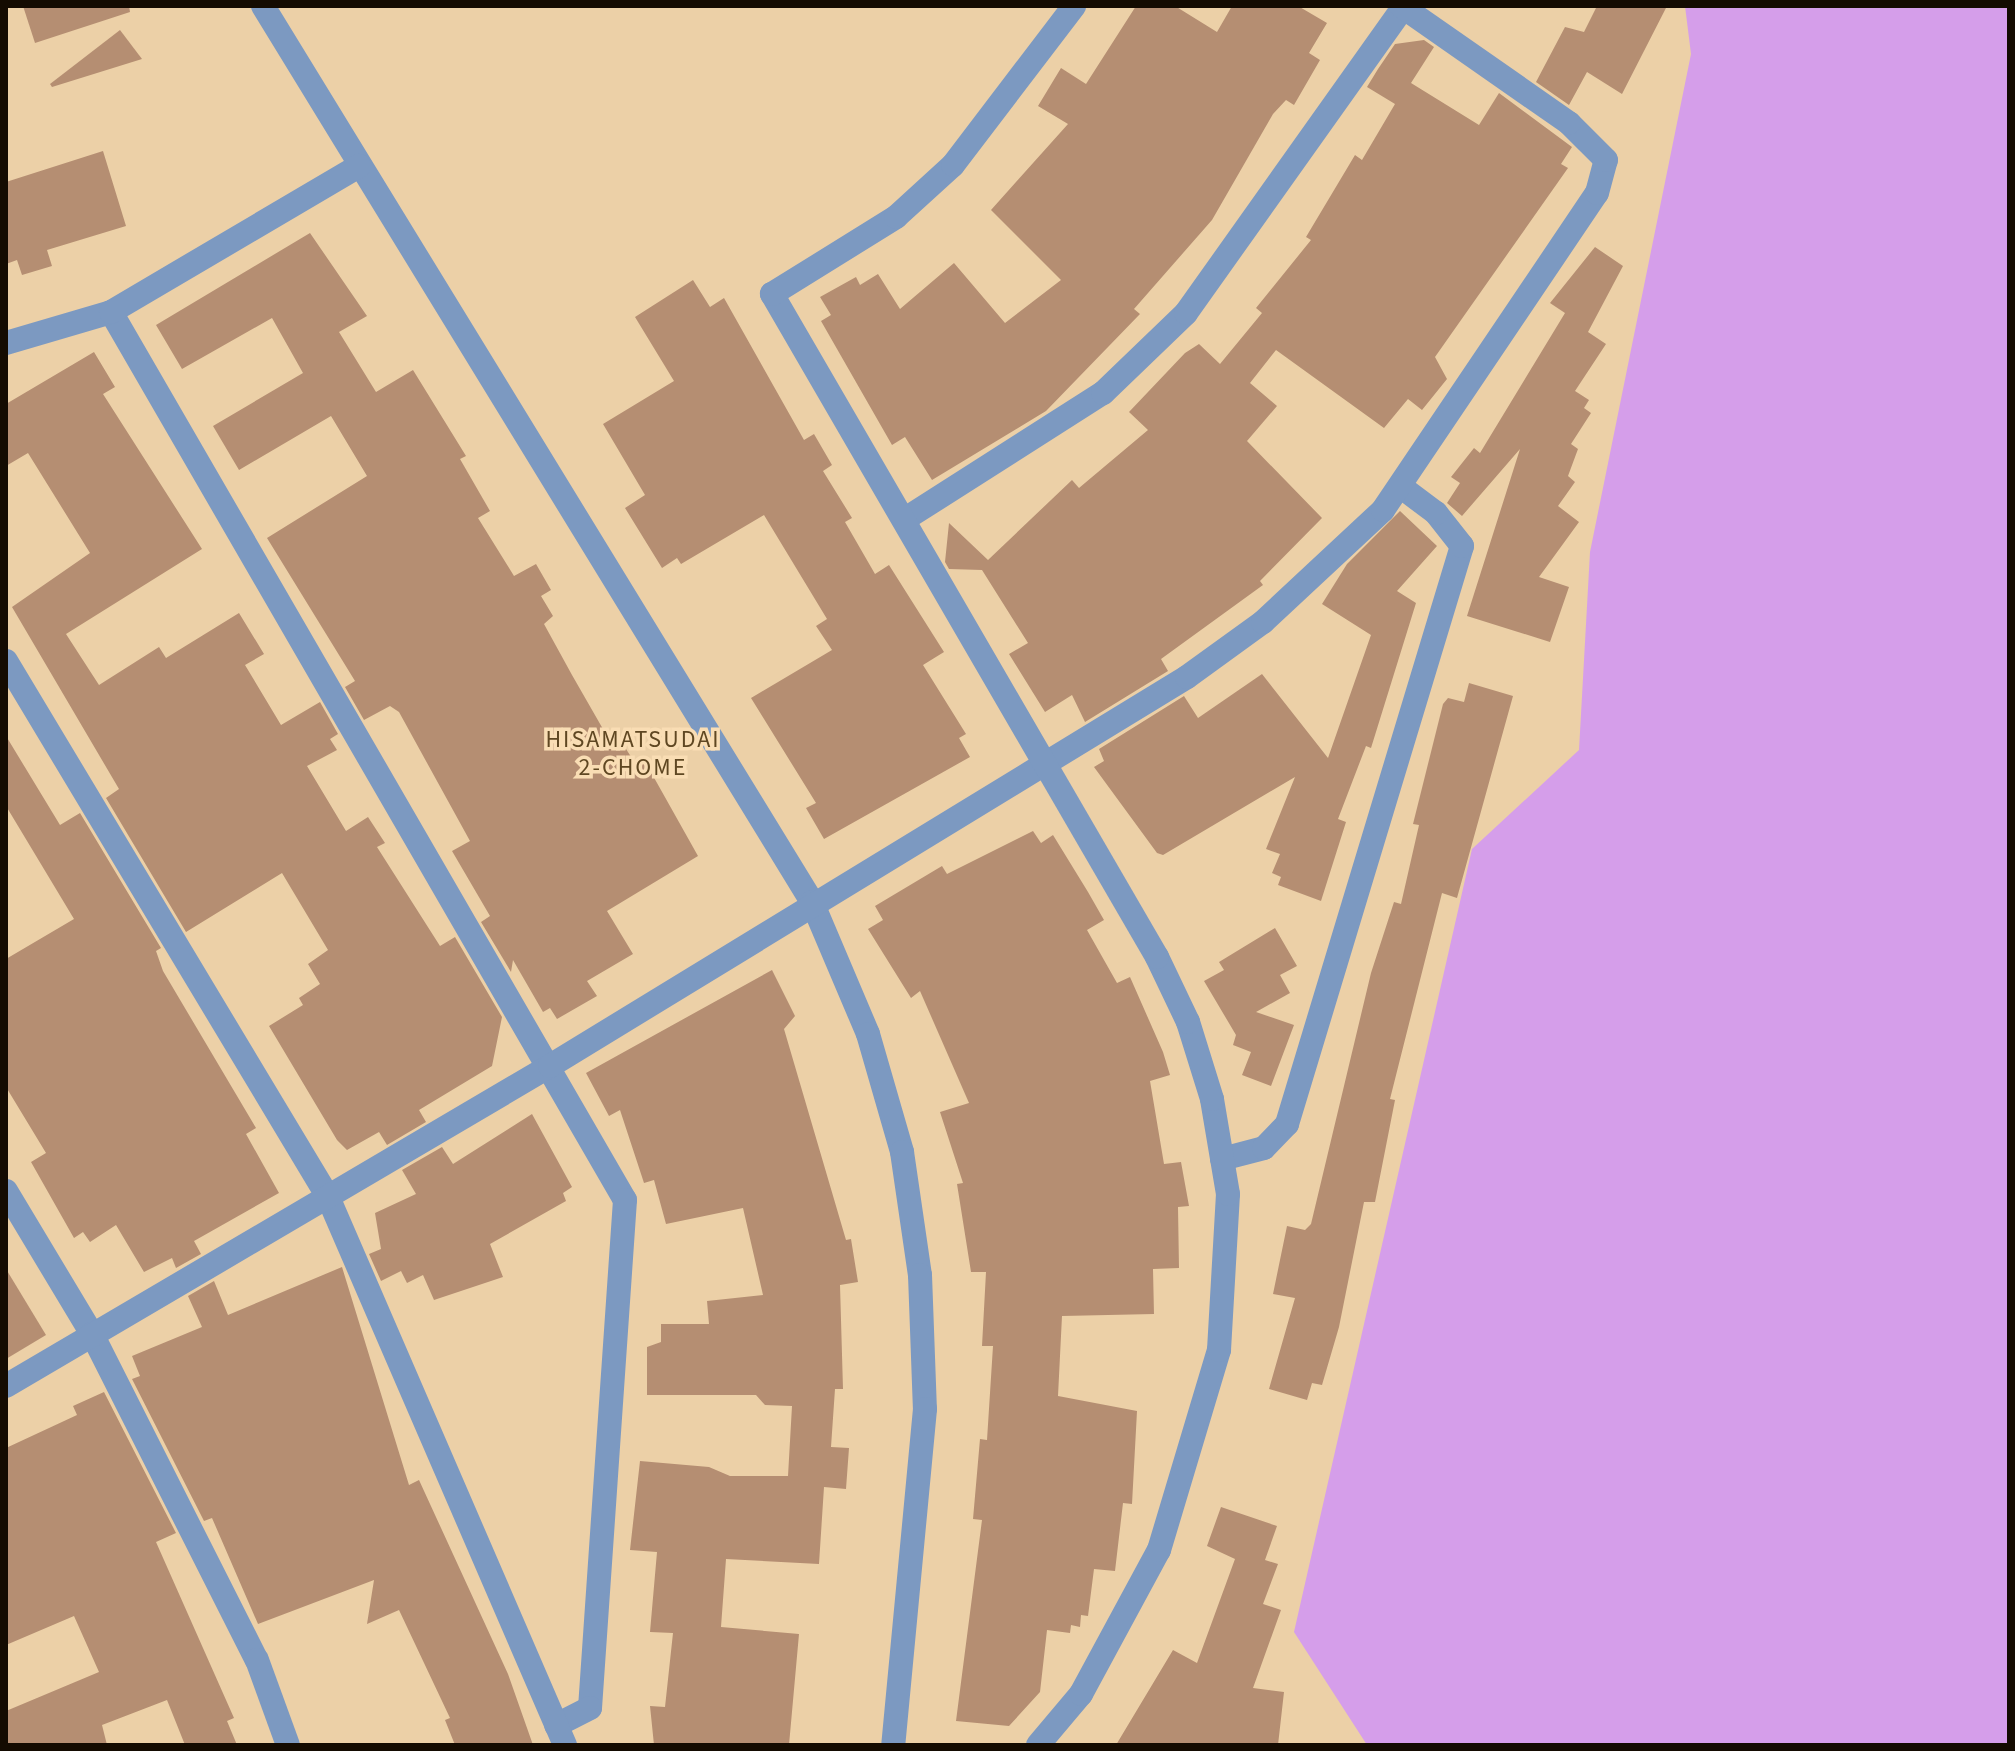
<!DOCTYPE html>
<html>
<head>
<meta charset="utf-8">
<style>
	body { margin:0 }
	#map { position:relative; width:2015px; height:1751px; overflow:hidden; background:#ecd0a7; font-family:"Source Sans 3",sans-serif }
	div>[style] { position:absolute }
	.green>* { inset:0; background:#d59eea }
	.building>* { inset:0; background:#b58e72 }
	.minor>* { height:24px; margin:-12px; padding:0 12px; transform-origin:12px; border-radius:12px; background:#7c99c1 }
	span { translate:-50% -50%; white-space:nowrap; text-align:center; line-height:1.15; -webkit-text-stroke:7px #f9ddb4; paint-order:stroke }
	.neighbourhood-label { font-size:24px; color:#5f4722; letter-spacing:2px }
	.frame { position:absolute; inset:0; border:8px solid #140b01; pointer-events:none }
</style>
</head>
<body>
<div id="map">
	<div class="green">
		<i style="clip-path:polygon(1685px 6px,2009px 6px,2009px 1745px,1367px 1745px,1294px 1632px,1472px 849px,1579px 750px,1590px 552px,1691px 54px)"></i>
	</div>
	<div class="building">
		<i style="clip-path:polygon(23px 6px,129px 6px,130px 12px,35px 43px)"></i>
		<i style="clip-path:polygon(1136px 6px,1175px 6px,1217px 32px,1232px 6px,1298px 6px,1327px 23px,1309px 53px,1320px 60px,1294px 105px,1286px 100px,1273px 114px,1212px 220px,1134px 309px,1140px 314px,1046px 411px,932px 480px,905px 437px,892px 445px,821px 321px,831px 315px,820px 297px,856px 277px,860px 285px,878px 274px,900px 309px,954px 263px,1005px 323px,1061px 280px,991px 210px,1068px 124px,1038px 106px,1061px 68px,1086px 84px)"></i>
		<i style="clip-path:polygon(1597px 6px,1667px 6px,1622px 94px,1587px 72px,1569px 105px,1536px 82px,1565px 27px,1584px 32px)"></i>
		<i style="clip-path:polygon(120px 30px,142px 59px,52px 87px,50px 84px)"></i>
		<i style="clip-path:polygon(1424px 40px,1434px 47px,1411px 83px,1479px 125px,1499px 93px,1572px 147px,1561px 164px,1568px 168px,1435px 357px,1447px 379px,1422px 410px,1408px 399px,1384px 428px,1276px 350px,1250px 383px,1277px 406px,1247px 441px,1322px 518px,1260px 581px,1263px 585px,1161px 659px,1168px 671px,1085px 722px,1072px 695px,1045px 712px,1009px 654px,1028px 643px,982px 570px,949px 569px,945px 562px,949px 523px,988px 560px,1072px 480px,1079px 488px,1148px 430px,1129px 412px,1185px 353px,1199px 344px,1220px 364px,1262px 313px,1256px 308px,1311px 240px,1306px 237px,1355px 155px,1362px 160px,1395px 104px,1367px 87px,1378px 69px,1395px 44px)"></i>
		<i style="clip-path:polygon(103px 151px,126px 226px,47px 250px,52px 266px,22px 275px,17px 260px,6px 264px,6px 182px)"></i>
		<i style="clip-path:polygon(310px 233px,367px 316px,339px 332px,376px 392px,413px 370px,466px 456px,460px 459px,490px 511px,478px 518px,514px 576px,536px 564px,551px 590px,541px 596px,553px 616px,544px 624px,572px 675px,611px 743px,619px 738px,635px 763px,643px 758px,698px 856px,607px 911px,633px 954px,587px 981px,597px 996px,557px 1019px,550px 1008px,543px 1012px,513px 960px,511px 972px,481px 922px,490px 916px,452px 851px,470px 841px,399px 712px,390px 706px,364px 720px,345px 687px,355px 681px,267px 538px,367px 476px,331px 416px,239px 470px,213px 426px,303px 373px,272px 318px,182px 369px,156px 325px)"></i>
		<i style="clip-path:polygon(1595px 247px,1623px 266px,1588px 332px,1606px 344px,1575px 391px,1589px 400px,1584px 408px,1591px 413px,1571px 444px,1578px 449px,1568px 476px,1575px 482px,1558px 506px,1579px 522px,1539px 577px,1569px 587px,1550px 642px,1467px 616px,1520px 449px,1462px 516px,1447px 503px,1460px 483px,1451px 477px,1474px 448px,1480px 453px,1565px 313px,1550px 303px)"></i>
		<i style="clip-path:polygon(693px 280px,710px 307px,724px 298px,804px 440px,814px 434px,832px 465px,823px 471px,852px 518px,845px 522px,875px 574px,889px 565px,944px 652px,923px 665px,966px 734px,959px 738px,970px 757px,824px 839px,806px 808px,816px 803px,751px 698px,832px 650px,816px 626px,827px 619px,764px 515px,681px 564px,677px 558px,662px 568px,625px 508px,645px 495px,603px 424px,674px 381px,635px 317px)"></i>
		<i style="clip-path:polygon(94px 352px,115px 387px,103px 394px,202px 549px,66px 634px,99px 685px,159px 647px,166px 658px,239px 613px,264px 654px,245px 665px,281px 725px,320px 702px,338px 734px,330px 739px,337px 750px,307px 766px,346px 831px,368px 817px,385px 843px,377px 847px,440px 946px,455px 937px,502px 1017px,492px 1066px,419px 1110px,426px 1122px,387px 1145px,379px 1132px,347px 1150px,337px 1140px,269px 1026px,303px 1005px,299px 998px,320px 984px,308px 964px,328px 950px,282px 873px,186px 932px,106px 798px,119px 789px,12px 607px,90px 553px,28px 453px,6px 466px,6px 404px)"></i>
		<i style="clip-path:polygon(1400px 511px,1437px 546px,1397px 591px,1416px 603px,1371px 748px,1366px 746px,1338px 819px,1346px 822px,1321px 901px,1278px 885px,1281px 877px,1272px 873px,1280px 854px,1266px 849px,1295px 777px,1163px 855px,1157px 853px,1094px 767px,1104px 761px,1099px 749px,1184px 696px,1198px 718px,1262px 674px,1328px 758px,1371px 635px,1322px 604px,1347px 564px)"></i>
		<i style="clip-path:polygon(1469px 683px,1513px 696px,1457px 898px,1442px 893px,1390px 1099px,1395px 1100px,1375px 1202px,1364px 1202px,1339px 1327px,1322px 1385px,1312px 1383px,1307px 1400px,1269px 1389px,1295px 1298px,1273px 1294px,1287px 1226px,1305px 1230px,1311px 1224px,1371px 973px,1394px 902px,1401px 904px,1419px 825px,1413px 824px,1443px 704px,1448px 698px,1464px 702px)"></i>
		<i style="clip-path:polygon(6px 736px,60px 825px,80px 813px,161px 948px,156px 951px,163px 971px,256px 1128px,246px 1134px,279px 1193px,194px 1241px,201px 1254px,176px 1268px,172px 1258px,144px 1272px,116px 1225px,90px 1242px,83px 1232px,74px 1238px,31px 1162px,46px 1153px,6px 1087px,6px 959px,74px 919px,6px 806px)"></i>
		<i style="clip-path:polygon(1033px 831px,1041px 843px,1053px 835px,1088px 892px,1104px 920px,1087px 930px,1117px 983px,1130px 977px,1163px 1052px,1170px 1075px,1150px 1081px,1164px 1164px,1181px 1162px,1189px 1206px,1178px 1207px,1179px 1268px,1153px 1269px,1154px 1314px,1062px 1316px,1058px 1396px,1137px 1411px,1132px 1504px,1123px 1503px,1115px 1571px,1094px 1569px,1088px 1616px,1081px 1615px,1080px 1627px,1071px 1625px,1070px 1633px,1047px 1630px,1040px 1692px,1009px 1726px,956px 1721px,982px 1520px,973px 1519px,980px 1439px,987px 1440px,993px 1346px,982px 1346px,986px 1272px,971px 1272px,957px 1184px,963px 1183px,940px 1112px,969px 1103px,920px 991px,911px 998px,868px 929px,883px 920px,875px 906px,942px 866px,947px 874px)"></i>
		<i style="clip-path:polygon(1275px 928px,1297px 966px,1280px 975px,1290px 993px,1256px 1012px,1294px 1025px,1271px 1086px,1242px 1075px,1251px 1052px,1233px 1045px,1236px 1035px,1204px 981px,1224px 970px,1219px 962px)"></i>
		<i style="clip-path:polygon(772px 970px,795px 1016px,784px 1029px,846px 1240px,851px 1239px,858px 1282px,840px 1285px,843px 1389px,835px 1389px,831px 1447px,849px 1448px,846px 1489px,824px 1487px,819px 1564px,726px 1559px,721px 1627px,799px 1634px,789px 1745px,654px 1745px,650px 1706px,665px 1707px,673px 1633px,650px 1632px,657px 1552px,630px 1550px,640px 1461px,709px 1467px,730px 1476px,788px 1476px,792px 1406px,765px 1405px,756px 1395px,647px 1395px,647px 1347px,661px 1342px,661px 1324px,709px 1324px,707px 1301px,763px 1295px,743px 1208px,666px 1224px,654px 1180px,644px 1183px,620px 1110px,609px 1116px,586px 1073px)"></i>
		<i style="clip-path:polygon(532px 1114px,572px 1187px,563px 1193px,566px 1201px,490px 1244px,503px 1277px,434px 1300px,423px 1275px,407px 1283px,401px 1271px,381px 1281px,369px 1254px,381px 1249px,375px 1213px,416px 1194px,402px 1170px,442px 1147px,453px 1164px)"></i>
		<i style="clip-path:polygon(342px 1267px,409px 1485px,419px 1480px,508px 1674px,533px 1745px,455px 1745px,445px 1720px,450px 1718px,399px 1610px,367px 1624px,374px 1580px,258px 1624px,212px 1518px,204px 1521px,132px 1379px,140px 1376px,132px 1356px,202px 1327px,188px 1296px,214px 1281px,228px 1315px)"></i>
		<i style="clip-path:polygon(6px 1269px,46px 1335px,6px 1359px)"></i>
		<i style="clip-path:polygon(104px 1392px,176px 1533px,156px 1542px,234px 1718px,227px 1721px,237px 1745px,185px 1745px,167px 1700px,102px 1725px,107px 1745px,6px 1745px,6px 1711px,99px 1672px,74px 1616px,6px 1645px,6px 1448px,77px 1415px,73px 1406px)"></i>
		<i style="clip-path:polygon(1221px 1507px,1277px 1526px,1265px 1560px,1278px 1564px,1263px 1604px,1281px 1610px,1253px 1688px,1284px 1692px,1278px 1745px,1116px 1745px,1173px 1650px,1197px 1663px,1235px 1559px,1207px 1546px)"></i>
	</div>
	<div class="minor">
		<i style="left:263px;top:6px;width:1051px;rotate:58.5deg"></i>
		<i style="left:812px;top:902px;width:143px;rotate:67deg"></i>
		<i style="left:868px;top:1034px;width:123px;rotate:73.9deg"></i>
		<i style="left:902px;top:1152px;width:124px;rotate:81.7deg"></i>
		<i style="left:920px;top:1275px;width:134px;rotate:87.9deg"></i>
		<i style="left:925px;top:1409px;width:338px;rotate:95.4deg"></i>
		<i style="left:111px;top:312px;width:1026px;rotate:59.94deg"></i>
		<i style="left:625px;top:1200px;width:509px;rotate:93.94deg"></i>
		<i style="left:590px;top:1708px;width:38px;rotate:153deg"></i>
		<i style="left:6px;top:343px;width:109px;rotate:-16.4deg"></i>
		<i style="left:111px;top:312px;width:288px;rotate:-30.5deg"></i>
		<i style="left:905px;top:519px;width:235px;rotate:-32.5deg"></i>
		<i style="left:1103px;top:393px;width:115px;rotate:-43.9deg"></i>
		<i style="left:1186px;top:313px;width:373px;rotate:-54.6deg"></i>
		<i style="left:6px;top:661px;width:625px;rotate:59deg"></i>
		<i style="left:328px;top:1197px;width:597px;rotate:66.61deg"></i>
		<i style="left:1222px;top:1159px;width:43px;rotate:-14.7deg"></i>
		<i style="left:1264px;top:1148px;width:33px;rotate:-46deg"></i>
		<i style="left:1287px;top:1124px;width:604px;rotate:-73.16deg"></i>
		<i style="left:1462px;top:546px;width:42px;rotate:-128.2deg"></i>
		<i style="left:1436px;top:513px;width:45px;rotate:-143.1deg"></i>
		<i style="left:6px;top:1191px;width:167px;rotate:59deg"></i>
		<i style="left:92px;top:1334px;width:365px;rotate:63.2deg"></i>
		<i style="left:257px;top:1660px;width:90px;rotate:70deg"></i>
		<i style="left:6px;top:1386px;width:631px;rotate:-30.47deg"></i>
		<i style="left:550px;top:1066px;width:746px;rotate:-31.41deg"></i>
		<i style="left:1187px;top:677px;width:94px;rotate:-35.9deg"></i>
		<i style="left:1263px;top:622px;width:164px;rotate:-43deg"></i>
		<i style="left:1383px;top:510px;width:382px;rotate:-56deg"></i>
		<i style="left:1597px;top:193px;width:34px;rotate:-75deg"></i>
		<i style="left:1606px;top:160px;width:52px;rotate:-135deg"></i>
		<i style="left:1569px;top:123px;width:205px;rotate:-145.1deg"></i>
		<i style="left:1038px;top:1745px;width:67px;rotate:-49.9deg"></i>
		<i style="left:1081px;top:1694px;width:164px;rotate:-61.6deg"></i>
		<i style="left:1159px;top:1550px;width:209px;rotate:-73.3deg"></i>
		<i style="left:1219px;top:1350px;width:156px;rotate:-86.7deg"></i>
		<i style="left:1228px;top:1194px;width:96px;rotate:-99.6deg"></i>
		<i style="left:1212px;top:1099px;width:81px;rotate:-107.3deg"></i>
		<i style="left:1188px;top:1022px;width:72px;rotate:-115.5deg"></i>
		<i style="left:1157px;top:957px;width:767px;rotate:-120.14deg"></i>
		<i style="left:772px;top:294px;width:146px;rotate:-31.8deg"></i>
		<i style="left:896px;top:217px;width:77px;rotate:-42.4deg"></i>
		<i style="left:953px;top:165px;width:200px;rotate:-52.7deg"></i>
	</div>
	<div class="neighbourhood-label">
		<span style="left:633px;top:754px">HISAMATSUDAI<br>2-CHOME</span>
	</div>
	<div class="frame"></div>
</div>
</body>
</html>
